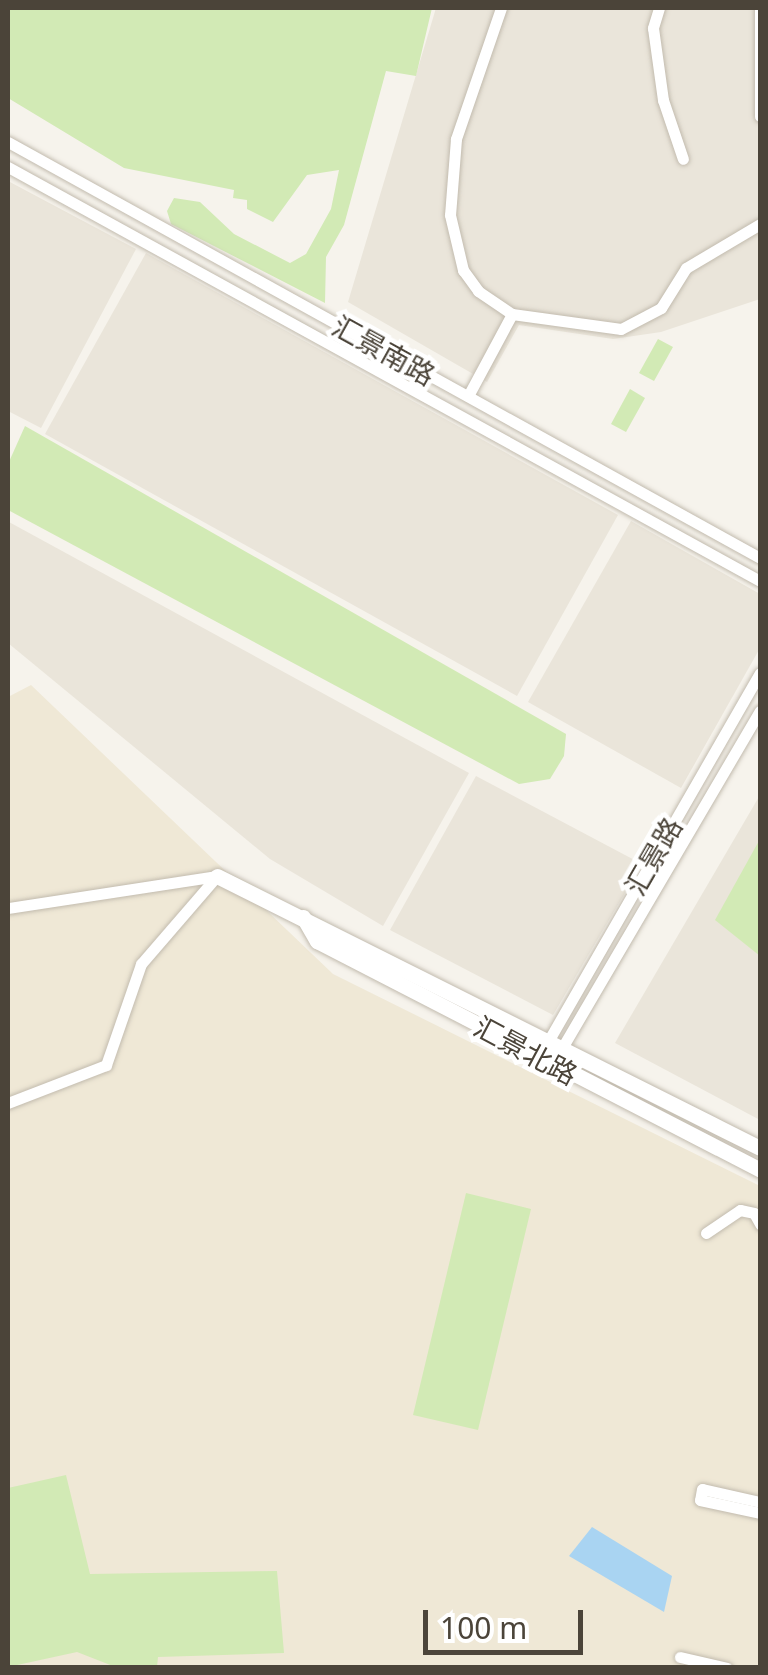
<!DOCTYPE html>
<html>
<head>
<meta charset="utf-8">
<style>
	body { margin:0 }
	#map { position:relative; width:768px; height:1675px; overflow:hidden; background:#f6f3ec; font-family:"Noto Sans","Noto Sans SC",sans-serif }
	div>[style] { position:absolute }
	.residential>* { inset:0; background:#eae5da }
	.education>* { inset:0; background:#efe8d6 }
	.green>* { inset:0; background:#d2eab5 }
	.water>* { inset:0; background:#a9d4f2 }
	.roads { filter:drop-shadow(0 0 2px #c2bbae) drop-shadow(0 0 2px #c2bbae) }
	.minor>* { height:11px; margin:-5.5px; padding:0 5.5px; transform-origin:5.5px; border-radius:5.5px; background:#fff }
	.tertiary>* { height:15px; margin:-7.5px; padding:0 7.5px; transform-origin:7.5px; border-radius:7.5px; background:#fff }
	span { translate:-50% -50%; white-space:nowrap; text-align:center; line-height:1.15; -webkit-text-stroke:9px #fff; paint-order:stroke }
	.street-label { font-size:28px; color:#4b4439 }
	.frame { position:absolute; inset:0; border:10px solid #4b4439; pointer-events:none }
	.scale { position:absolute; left:423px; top:1610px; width:160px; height:45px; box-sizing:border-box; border:5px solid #4b4439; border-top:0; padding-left:12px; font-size:30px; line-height:35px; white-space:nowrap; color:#4b4439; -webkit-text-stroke:8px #fff; paint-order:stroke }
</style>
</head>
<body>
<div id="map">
	<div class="residential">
		<i style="clip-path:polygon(436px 8px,760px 8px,760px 299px,661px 332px,613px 339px,519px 325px,487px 382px,348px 302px)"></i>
		<i style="clip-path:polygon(8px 181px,136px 249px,41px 428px,8px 411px)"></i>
		<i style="clip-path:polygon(146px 253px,618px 515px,517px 696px,45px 434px)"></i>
		<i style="clip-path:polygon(631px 521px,760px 594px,760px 648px,681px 788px,528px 702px)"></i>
		<i style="clip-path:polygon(9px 522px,469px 773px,383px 926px,270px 859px,8px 643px)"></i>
		<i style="clip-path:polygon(476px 776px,642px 864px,553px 1015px,390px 930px)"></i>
		<i style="clip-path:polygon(760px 795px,760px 1120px,615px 1043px)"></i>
	</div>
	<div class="education">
		<i style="clip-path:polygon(31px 685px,333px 974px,760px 1186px,760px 1667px,8px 1668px,8px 697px)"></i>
	</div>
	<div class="green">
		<i style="clip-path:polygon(8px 8px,432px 8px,416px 76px,386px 71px,344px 225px,326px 257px,325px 303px,171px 224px,167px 211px,174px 198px,200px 202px,234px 234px,290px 263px,306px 254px,331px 209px,339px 170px,307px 175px,273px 222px,247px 209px,247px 200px,233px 198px,234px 190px,124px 168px,8px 98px)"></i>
		<i style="clip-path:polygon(658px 339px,673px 347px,654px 381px,639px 373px)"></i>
		<i style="clip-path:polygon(630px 389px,645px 398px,626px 432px,611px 424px)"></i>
		<i style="clip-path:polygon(25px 426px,566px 734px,564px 756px,550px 779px,519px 784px,8px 510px,8px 464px)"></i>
		<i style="clip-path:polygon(760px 839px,760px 956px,715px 920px)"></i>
		<i style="clip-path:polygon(466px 1193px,531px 1209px,478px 1430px,413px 1415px)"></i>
		<i style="clip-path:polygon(66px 1475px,90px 1574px,277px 1571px,284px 1653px,158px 1657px,157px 1667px,118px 1668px,77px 1652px,8px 1667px,8px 1488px)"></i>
	</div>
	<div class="water">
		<i style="clip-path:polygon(592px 1527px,672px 1576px,664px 1612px,569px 1556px)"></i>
	</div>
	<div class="roads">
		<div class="minor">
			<i style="left:501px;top:8px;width:139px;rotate:109deg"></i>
			<i style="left:456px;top:139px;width:76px;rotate:94.5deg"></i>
			<i style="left:450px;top:215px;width:57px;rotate:76.7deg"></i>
			<i style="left:463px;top:270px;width:26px;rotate:54deg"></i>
			<i style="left:478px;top:291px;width:41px;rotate:34.1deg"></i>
			<i style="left:512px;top:314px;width:110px;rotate:7.8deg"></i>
			<i style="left:621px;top:329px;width:45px;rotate:-27.7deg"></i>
			<i style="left:661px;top:308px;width:47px;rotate:-58deg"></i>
			<i style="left:686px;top:268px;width:86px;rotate:-30.7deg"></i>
			<i style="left:659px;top:8px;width:21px;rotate:107deg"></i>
			<i style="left:653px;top:28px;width:73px;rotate:82.1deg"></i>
			<i style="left:663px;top:100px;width:62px;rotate:71.3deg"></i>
			<i style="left:760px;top:8px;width:108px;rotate:90deg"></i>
			<i style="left:8px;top:142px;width:859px;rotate:28.95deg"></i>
			<i style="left:8px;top:167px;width:858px;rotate:28.83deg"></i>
			<i style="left:468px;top:396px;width:93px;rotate:-61.8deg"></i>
			<i style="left:8px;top:908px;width:211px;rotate:-8.7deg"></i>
			<i style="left:546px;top:1045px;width:429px;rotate:-60.1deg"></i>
			<i style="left:548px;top:1062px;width:20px;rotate:-45deg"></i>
			<i style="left:562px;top:1048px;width:391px;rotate:-59.6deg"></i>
			<i style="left:8px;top:1103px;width:105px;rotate:-21.2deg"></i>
			<i style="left:106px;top:1065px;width:107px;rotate:-70.9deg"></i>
			<i style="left:141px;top:964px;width:116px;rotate:-49.2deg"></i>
			<i style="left:706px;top:1233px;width:41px;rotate:-34.1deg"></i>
			<i style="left:740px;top:1210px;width:14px;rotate:12deg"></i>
			<i style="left:754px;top:1213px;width:13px;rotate:61deg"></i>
			<i style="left:760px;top:1502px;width:59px;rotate:-167.4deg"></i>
			<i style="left:702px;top:1489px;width:11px;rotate:100deg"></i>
			<i style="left:700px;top:1500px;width:61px;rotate:12.2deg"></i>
			<i style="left:680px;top:1657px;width:48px;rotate:13.2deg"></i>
		</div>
		<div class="tertiary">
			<i style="left:217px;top:876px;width:607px;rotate:26.61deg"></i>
			<i style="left:303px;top:917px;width:28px;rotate:60deg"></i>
			<i style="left:317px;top:941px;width:499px;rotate:27.3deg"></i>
		</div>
	</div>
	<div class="street-label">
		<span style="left:384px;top:350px;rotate:29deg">汇景南路</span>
		<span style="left:653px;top:856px;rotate:-60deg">汇景路</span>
		<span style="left:526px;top:1050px;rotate:28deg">汇景北路</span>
	</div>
	<div class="frame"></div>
	<div class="scale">100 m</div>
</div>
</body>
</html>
